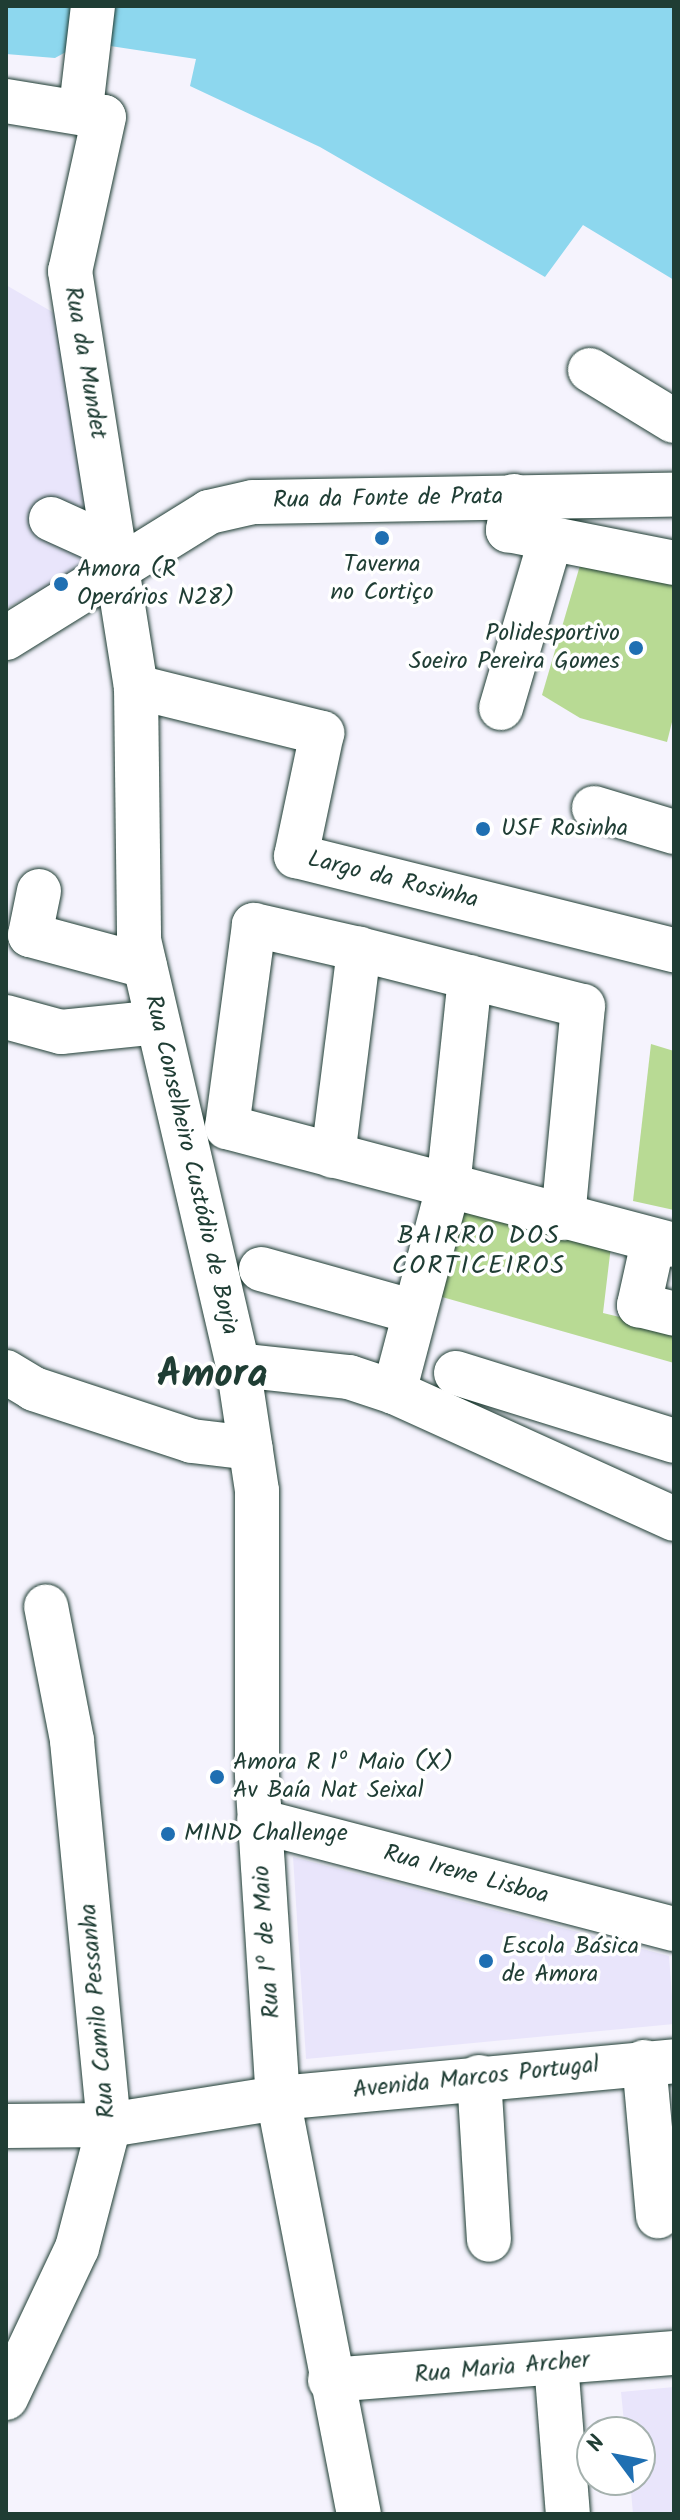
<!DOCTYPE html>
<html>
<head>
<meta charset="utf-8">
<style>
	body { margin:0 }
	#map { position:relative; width:680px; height:2520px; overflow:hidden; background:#f5f3fd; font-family:Kalam,sans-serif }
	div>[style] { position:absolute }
	.built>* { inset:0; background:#e9e5fb }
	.green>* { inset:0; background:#b8da94 }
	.water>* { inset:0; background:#8dd7ee }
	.roads { filter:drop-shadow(0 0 2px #1f3d34) drop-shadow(0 0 2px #1f3d34) }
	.minor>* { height:44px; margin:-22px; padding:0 22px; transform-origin:22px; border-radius:22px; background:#fff }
	.major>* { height:44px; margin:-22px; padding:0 22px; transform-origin:22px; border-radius:22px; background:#fff }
	.dots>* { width:22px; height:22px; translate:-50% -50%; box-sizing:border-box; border:4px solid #fff; border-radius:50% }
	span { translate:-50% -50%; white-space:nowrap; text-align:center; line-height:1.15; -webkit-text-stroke:7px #fff; paint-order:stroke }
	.street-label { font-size:24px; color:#1f3d34 }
	.poi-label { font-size:24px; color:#1f3d34 }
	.left { translate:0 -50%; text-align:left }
	.right { translate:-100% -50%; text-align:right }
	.neighbourhood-label { font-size:26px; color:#1f3d34; letter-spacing:2px }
	.town-label { font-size:40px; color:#1f3d34; font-weight:700 }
	.frame { position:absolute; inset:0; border:8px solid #1f3d34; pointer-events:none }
	.north { position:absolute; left:576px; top:2416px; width:80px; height:80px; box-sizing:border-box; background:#fff; border:2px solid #a5b1ae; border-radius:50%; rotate:302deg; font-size:22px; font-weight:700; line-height:32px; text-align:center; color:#1f3d34 }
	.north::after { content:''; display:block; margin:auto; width:28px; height:36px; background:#1f6fb2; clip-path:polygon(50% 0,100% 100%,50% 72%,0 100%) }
</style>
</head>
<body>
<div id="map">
	<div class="built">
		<i style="clip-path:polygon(6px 285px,54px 313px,108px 556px,6px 608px)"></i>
		<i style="clip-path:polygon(293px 1857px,669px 1956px,674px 2024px,306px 2059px)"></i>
		<i style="clip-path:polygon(674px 2387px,674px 2514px,633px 2514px,630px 2480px,640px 2480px,640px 2432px,625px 2432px,621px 2392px)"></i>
	</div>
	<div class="green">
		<i style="clip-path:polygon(581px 562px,674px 583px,674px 714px,667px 742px,580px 718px,542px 695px)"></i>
		<i style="clip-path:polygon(651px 1044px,674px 1051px,674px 1210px,633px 1201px)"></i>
		<i style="clip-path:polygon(461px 1203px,611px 1246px,603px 1313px,674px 1330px,674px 1363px,435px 1295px)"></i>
	</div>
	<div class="water">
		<i style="clip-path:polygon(6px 6px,674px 6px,674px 280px,583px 225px,545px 277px,320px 147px,190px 86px,196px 59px,84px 42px,55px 58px,6px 54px)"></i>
	</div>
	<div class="roads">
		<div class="minor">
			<i style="left:6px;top:101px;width:99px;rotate:9.3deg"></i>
			<i style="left:104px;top:117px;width:158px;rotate:102.4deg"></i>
			<i style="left:70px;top:271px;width:421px;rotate:81deg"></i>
			<i style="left:136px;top:687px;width:253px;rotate:89.3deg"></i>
			<i style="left:139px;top:940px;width:436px;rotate:76.9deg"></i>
			<i style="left:238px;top:1365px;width:127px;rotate:81.4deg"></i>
			<i style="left:257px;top:1491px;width:284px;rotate:90deg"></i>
			<i style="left:257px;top:1775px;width:324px;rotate:86.3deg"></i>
			<i style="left:278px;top:2098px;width:424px;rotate:79deg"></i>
			<i style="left:81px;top:108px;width:103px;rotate:-83.3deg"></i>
			<i style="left:590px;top:370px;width:98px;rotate:31.3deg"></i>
			<i style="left:514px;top:496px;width:35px;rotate:100deg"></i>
			<i style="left:508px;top:530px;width:169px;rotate:11.2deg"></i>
			<i style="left:51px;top:519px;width:72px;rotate:24.4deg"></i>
			<i style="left:6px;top:638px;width:239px;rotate:-31.8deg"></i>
			<i style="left:209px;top:512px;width:45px;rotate:-12.8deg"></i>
			<i style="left:253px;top:502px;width:421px;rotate:-1deg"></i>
			<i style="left:136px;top:687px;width:192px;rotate:13.9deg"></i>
			<i style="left:322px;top:733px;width:126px;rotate:101.9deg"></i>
			<i style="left:296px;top:856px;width:390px;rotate:14deg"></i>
			<i style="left:501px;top:708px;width:177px;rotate:-73.6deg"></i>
			<i style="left:594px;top:808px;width:84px;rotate:16.7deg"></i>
			<i style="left:39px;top:891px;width:45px;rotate:101.6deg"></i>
			<i style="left:30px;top:935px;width:119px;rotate:15.1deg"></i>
			<i style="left:359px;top:949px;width:108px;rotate:-167.1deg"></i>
			<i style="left:254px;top:925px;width:204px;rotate:97.6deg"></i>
			<i style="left:227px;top:1127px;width:462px;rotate:14.8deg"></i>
			<i style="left:6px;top:1017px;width:57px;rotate:15.3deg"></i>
			<i style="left:61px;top:1032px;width:97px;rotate:-5.9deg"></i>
			<i style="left:333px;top:1156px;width:209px;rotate:-82.8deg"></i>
			<i style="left:359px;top:949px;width:231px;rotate:14.3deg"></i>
			<i style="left:583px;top:1006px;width:213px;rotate:95.4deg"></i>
			<i style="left:653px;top:1242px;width:65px;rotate:102.5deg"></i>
			<i style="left:639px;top:1305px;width:36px;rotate:14deg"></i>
			<i style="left:261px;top:1269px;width:159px;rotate:15.7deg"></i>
			<i style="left:238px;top:1365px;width:112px;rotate:6.2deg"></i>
			<i style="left:349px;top:1377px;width:47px;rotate:18.4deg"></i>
			<i style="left:394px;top:1392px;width:307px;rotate:24.4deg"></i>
			<i style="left:6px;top:1372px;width:33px;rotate:31deg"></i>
			<i style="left:34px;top:1389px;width:166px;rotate:18.2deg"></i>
			<i style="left:192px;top:1441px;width:59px;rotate:6.8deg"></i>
			<i style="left:456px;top:1373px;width:228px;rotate:17.3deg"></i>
			<i style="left:394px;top:1392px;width:212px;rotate:-75.2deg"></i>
			<i style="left:448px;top:1187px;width:211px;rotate:-84deg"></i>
			<i style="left:259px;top:1821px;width:429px;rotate:14.6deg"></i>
			<i style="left:644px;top:2062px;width:155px;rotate:84.8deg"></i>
			<i style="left:479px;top:2077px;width:163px;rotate:86.5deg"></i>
			<i style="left:556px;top:2363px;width:151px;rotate:85.5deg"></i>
			<i style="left:330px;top:2380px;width:345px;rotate:-4.5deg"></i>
			<i style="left:6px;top:2398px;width:166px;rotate:-64.7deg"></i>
			<i style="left:77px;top:2248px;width:127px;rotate:-75.4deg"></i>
			<i style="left:109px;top:2125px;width:387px;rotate:-95.5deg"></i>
			<i style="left:72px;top:1740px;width:136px;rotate:-101deg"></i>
		</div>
		<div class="major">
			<i style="left:6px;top:2126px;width:103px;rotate:-0.6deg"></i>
			<i style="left:109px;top:2125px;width:171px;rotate:-9.1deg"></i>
			<i style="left:278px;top:2098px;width:398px;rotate:-5.3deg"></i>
		</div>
	</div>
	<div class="dots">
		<i style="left:382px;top:538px;background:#1f6fb2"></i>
		<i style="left:61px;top:584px;background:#1f6fb2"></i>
		<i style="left:636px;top:648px;background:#1f6fb2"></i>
		<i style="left:483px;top:829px;background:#1f6fb2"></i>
		<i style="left:217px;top:1777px;background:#1f6fb2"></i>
		<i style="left:168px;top:1834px;background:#1f6fb2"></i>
		<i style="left:486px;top:1961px;background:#1f6fb2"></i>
	</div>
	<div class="street-label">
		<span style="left:85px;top:363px;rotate:80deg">Rua da Mundet</span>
		<span style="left:388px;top:499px;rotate:-1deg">Rua da Fonte de Prata</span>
		<span style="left:393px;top:880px;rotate:14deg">Largo da Rosinha</span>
		<span style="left:191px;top:1165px;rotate:77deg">Rua Conselheiro Custódio de Borja</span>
		<span style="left:466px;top:1875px;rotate:15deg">Rua Irene Lisboa</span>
		<span style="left:267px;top:1942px;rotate:-94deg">Rua 1º de Maio</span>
		<span style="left:98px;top:2011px;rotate:-95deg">Rua Camilo Pessanha</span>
		<span style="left:476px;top:2078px;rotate:-6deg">Avenida Marcos Portugal</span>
		<span style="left:502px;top:2368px;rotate:-5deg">Rua Maria Archer</span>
	</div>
	<div class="poi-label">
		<span style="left:382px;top:579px">Taverna<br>no Cortiço</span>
		<span class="left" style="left:77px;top:584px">Amora (R<br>Operários N28)</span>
		<span class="right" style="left:620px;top:648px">Polidesportivo<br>Soeiro Pereira Gomes</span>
		<span class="left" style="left:501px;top:829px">USF Rosinha</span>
		<span class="left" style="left:233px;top:1777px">Amora R 1º Maio (X)<br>Av Baía Nat Seixal</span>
		<span class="left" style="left:184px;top:1834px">MIND Challenge</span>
		<span class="left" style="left:502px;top:1961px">Escola Básica<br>de Amora</span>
	</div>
	<div class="neighbourhood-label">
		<span style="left:479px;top:1252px">BAIRRO DOS<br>CORTICEIROS</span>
	</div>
	<div class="town-label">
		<span style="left:212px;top:1375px">Amora</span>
	</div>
	<div class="frame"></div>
	<div class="north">N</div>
</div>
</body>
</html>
